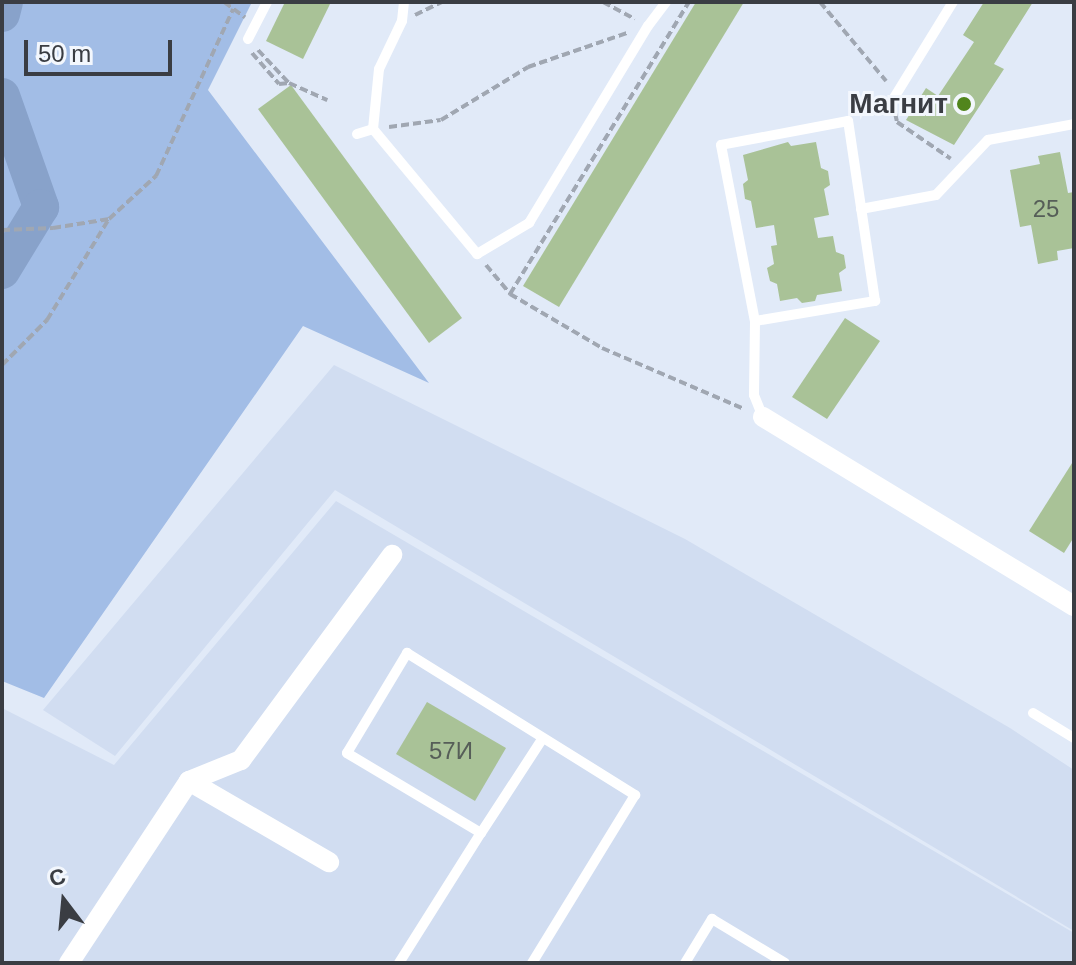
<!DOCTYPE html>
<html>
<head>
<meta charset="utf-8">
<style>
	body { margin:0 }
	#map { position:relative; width:1076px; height:965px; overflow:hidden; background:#e1eaf8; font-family:Helvetica,sans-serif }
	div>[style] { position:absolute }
	.built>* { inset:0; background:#d1ddf1 }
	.forest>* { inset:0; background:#a2bde6 }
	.river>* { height:36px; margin:-18px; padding:0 18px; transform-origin:18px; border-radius:18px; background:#88a2ca }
	.building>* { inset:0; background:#a9c297 }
	.path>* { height:4px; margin-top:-2px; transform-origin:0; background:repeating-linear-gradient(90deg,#a0a7b2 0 8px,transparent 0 12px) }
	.service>* { height:10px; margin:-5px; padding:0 5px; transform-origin:5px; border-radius:5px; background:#fff }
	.minor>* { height:20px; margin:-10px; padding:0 10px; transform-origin:10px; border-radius:10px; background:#fff }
	.dots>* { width:22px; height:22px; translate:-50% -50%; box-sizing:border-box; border:4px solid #f3f7fd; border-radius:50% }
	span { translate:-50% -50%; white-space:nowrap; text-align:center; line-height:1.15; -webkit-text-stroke:6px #f3f7fd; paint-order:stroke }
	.number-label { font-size:24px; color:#565e58 }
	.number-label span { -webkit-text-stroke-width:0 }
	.poi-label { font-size:28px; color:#3a3d43; font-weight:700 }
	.right { translate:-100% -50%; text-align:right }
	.frame { position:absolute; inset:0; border:4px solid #3a3d43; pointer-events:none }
	.north { position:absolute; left:24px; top:861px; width:80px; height:80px; -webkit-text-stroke:6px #f3f7fd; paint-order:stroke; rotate:344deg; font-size:22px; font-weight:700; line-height:32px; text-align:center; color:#3a3d43 }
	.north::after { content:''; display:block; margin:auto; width:28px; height:36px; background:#3a3d43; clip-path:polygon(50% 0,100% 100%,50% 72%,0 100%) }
	.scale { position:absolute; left:24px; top:40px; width:148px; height:36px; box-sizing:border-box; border:4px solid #3a3d43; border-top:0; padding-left:10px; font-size:24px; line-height:28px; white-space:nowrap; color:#3a3d43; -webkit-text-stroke:6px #f3f7fd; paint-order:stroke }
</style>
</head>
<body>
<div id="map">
	<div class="built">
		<i style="clip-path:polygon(334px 365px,685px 539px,1010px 728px,1074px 770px,1074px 931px,335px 490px,115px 756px,43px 710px)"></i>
		<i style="clip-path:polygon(336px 501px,1074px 933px,1074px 963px,2px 963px,2px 708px,114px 765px)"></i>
	</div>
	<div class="forest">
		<i style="clip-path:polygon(2px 2px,252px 2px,208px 90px,429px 383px,303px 326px,44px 698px,2px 681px)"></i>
	</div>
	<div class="river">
		<i style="left:2px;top:14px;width:12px;rotate:-76deg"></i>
		<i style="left:2px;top:96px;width:118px;rotate:70.6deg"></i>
		<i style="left:41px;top:207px;width:75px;rotate:121.4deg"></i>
	</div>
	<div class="building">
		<i style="clip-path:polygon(285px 2px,331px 2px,303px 59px,266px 41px)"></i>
		<i style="clip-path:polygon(696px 2px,744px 2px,559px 307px,523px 286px)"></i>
		<i style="clip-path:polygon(984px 2px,1033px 2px,994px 64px,1004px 69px,954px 145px,906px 120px,926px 88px,938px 96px,974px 42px,963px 35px)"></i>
		<i style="clip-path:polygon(291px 85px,462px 318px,429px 343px,258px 109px)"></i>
		<i style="clip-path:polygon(788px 142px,791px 146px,816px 142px,821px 168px,828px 171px,830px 185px,824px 189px,829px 215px,814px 218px,818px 238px,833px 236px,836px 252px,844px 255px,846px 268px,839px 273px,842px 291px,817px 295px,815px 301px,802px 303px,797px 298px,780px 301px,777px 284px,770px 281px,767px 268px,774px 264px,771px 246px,777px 245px,774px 225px,756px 228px,751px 201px,745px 199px,743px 184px,748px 180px,743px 155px)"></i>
		<i style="clip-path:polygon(1060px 152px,1068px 193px,1074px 192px,1074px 248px,1057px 251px,1058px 260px,1038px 264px,1031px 225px,1020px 227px,1010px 170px,1040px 164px,1038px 156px)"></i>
		<i style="clip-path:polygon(845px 318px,880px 341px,827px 419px,792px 397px)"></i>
		<i style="clip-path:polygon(1074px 460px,1074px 537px,1064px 553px,1029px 531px)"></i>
		<i style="clip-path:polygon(427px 702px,506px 748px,475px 801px,396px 754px)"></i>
	</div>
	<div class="path">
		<i style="left:224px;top:2px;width:26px;rotate:36deg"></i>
		<i style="left:603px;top:2px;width:36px;rotate:28deg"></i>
		<i style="left:820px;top:2px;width:103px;rotate:50.1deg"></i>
		<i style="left:415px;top:15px;width:30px;rotate:-26deg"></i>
		<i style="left:258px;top:50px;width:45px;rotate:46.8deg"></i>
		<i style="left:289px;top:83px;width:42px;rotate:24.1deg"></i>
		<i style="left:252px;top:53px;width:41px;rotate:48.9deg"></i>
		<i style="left:279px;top:84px;width:10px;rotate:-6deg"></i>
		<i style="left:895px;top:113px;width:9px;rotate:77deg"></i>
		<i style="left:897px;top:122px;width:65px;rotate:34.4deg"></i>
		<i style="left:389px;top:127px;width:52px;rotate:-7.7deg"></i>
		<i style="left:441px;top:120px;width:102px;rotate:-31.3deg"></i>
		<i style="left:528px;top:67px;width:105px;rotate:-19deg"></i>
		<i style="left:2px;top:230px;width:51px;rotate:-2.2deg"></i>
		<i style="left:53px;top:228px;width:57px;rotate:-9.1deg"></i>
		<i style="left:486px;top:265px;width:38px;rotate:50deg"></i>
		<i style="left:510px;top:294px;width:107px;rotate:30.4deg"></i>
		<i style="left:602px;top:348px;width:155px;rotate:23.2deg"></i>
		<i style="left:510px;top:294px;width:342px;rotate:-58.5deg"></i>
		<i style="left:2px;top:365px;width:64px;rotate:-45deg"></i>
		<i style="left:47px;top:320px;width:119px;rotate:-58.5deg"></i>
		<i style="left:109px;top:219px;width:64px;rotate:-42.5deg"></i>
		<i style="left:156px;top:176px;width:184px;rotate:-65.2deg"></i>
	</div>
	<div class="service">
		<i style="left:404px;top:2px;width:19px;rotate:96deg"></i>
		<i style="left:402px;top:21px;width:53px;rotate:115.6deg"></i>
		<i style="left:379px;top:69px;width:60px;rotate:95.7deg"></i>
		<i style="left:373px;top:129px;width:163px;rotate:50.2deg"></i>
		<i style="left:477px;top:254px;width:61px;rotate:-30.8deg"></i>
		<i style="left:529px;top:223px;width:230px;rotate:-58.9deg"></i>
		<i style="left:648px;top:26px;width:30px;rotate:-53deg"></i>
		<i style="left:248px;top:39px;width:42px;rotate:-62.8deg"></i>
		<i style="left:892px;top:101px;width:116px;rotate:-58.4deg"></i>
		<i style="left:357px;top:134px;width:17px;rotate:-17deg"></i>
		<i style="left:861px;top:209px;width:76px;rotate:-10.6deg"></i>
		<i style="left:936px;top:195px;width:76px;rotate:-46.6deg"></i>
		<i style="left:988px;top:140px;width:87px;rotate:-10.5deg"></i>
		<i style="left:755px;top:321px;width:122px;rotate:-9.5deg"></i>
		<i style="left:875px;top:301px;width:182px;rotate:-98.5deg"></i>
		<i style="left:848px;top:121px;width:129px;rotate:169.3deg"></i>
		<i style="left:721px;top:145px;width:179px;rotate:79.1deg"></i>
		<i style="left:755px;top:321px;width:74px;rotate:90.8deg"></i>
		<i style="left:754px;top:395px;width:24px;rotate:68deg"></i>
		<i style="left:1033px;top:713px;width:48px;rotate:31.4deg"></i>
		<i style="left:481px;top:833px;width:113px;rotate:-56.9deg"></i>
		<i style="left:399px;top:963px;width:154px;rotate:-57.8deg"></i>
		<i style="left:481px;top:833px;width:156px;rotate:-149.2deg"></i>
		<i style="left:347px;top:753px;width:117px;rotate:-59deg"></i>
		<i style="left:407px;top:653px;width:269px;rotate:31.9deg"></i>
		<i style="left:635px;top:795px;width:197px;rotate:121.5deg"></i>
		<i style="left:685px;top:963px;width:52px;rotate:-58.5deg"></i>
		<i style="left:712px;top:919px;width:85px;rotate:31.1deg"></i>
	</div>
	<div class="minor">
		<i style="left:763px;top:417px;width:364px;rotate:31.3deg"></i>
		<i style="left:189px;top:781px;width:162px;rotate:30.1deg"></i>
		<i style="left:69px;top:963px;width:218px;rotate:-56.6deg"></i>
		<i style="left:189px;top:781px;width:56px;rotate:-22deg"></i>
		<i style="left:241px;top:760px;width:255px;rotate:-53.6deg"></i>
	</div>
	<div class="dots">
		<i style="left:964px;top:104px;background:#51851c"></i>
	</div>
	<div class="number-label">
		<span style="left:1046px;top:209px">25</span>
		<span style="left:451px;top:751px">57И</span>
	</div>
	<div class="poi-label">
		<span class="right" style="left:948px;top:104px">Магнит</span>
	</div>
	<div class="frame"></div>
	<div class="north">С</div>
	<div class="scale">50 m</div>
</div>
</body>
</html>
